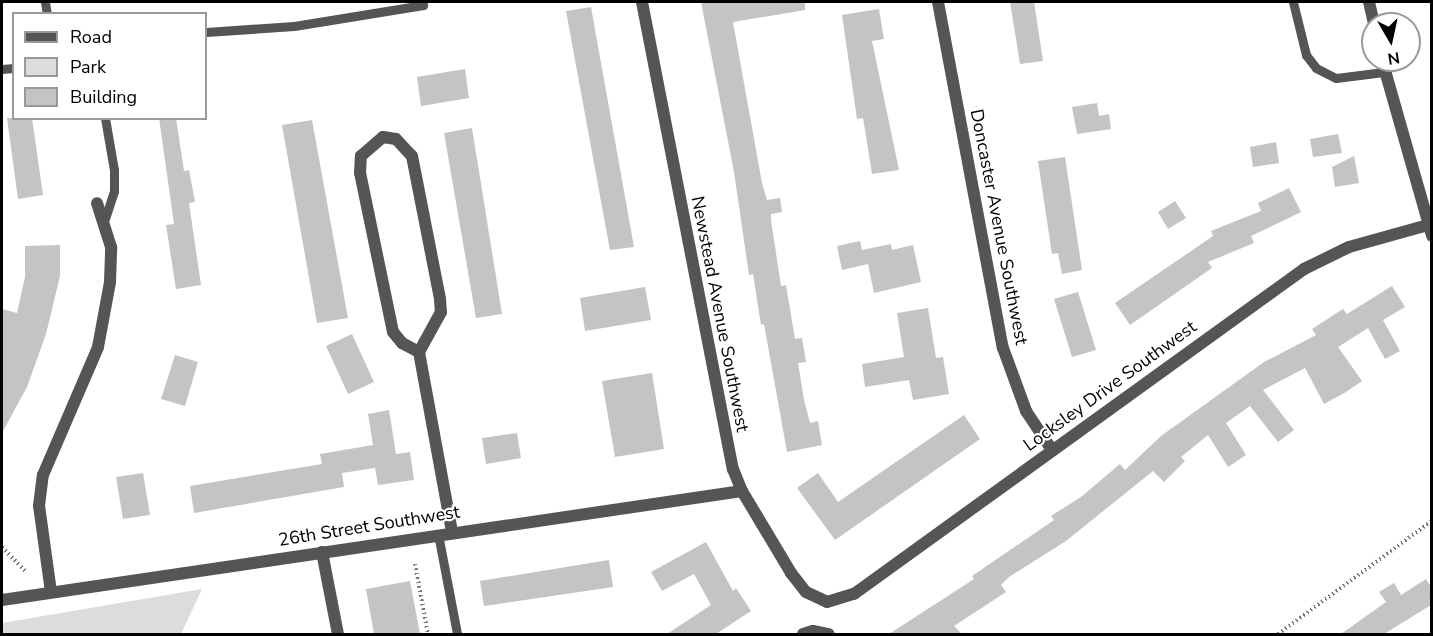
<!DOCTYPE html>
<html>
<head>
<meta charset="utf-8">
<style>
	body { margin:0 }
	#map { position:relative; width:1433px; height:636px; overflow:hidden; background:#fff; font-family:"Nunito Sans",sans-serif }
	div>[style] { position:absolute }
	.green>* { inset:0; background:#dcdcdc }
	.building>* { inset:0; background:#c4c4c4 }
	.path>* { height:4px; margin-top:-2px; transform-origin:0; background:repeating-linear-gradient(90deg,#777 0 1.5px,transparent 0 4.5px) }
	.service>* { height:9px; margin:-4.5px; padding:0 4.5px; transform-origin:4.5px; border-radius:4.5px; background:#555 }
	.minor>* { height:12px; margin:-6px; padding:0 6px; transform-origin:6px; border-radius:6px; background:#555 }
	.tertiary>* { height:12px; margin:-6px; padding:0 6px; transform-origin:6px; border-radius:6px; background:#555 }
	span { translate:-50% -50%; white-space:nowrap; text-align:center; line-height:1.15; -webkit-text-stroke:4.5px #fff; paint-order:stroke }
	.street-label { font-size:18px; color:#000 }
	.frame { position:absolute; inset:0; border:3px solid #000; pointer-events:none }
	.legend { position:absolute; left:12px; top:12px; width:195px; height:108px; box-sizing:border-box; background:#fff; border:2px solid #999; margin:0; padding:8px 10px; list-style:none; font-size:18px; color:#000 }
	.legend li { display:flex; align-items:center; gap:12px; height:30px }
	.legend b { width:30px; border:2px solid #999 }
	.north { position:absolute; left:1361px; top:12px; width:60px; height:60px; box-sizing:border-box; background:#fff; border:2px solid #999; border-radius:50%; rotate:171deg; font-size:16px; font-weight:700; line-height:24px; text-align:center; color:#000 }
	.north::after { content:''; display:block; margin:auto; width:21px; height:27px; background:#000; clip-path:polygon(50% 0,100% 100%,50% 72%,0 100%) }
</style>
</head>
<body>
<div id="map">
	<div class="green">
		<i style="clip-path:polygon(202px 589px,181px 634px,2px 634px,2px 623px)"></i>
	</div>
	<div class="building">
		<i style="clip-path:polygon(701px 2px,805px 2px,805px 10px,733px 22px,762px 183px,767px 200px,780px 198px,782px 212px,771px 214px,771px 220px,781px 286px,786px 285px,795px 339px,802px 338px,806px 362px,798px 363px,804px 400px,810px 423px,818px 421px,822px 445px,787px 452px,764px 324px,761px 325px,753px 274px,749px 275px,734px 172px)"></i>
		<i style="clip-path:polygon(1010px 2px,1034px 2px,1043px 61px,1020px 64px)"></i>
		<i style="clip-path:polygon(591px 7px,634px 247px,610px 250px,566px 11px)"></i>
		<i style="clip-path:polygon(879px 9px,884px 39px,872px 41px,899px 170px,872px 174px,863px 118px,857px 119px,842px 15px)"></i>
		<i style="clip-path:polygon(465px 69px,469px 98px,421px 106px,417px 77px)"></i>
		<i style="clip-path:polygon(1097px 103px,1099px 116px,1109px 114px,1111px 129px,1077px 134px,1072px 107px)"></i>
		<i style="clip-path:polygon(7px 118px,32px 118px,43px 195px,18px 199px)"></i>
		<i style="clip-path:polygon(159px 118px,176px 118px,184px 171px,189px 170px,195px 202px,189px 203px,201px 285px,176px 289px,166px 225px,174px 224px)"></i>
		<i style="clip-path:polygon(312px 120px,348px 318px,317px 323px,282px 125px)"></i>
		<i style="clip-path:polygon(472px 128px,502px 314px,476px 318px,444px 133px)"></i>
		<i style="clip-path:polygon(1338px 134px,1342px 153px,1313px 157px,1310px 139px)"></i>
		<i style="clip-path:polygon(1276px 142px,1279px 163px,1253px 167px,1250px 147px)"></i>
		<i style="clip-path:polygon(1354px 156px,1359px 183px,1335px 187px,1332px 167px)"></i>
		<i style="clip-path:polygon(1065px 157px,1082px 270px,1062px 274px,1058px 253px,1052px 254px,1038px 161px)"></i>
		<i style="clip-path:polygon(1289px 188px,1301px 212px,1251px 236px,1254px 243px,1208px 262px,1212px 268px,1130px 325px,1115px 303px,1213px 236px,1211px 231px,1261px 211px,1258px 203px)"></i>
		<i style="clip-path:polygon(1175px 201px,1186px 218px,1168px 229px,1158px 212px)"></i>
		<i style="clip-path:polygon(860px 241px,862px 250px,891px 244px,892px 250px,913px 245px,921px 282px,874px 293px,868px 264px,842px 270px,837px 246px)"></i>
		<i style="clip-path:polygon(60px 245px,60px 276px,46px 334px,27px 387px,2px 433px,2px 309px,17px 313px,25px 277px,25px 246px)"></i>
		<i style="clip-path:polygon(1392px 286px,1405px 307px,1383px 320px,1400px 351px,1385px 359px,1368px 328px,1338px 347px,1362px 381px,1346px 392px,1324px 404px,1305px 368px,1263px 390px,1294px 430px,1278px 442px,1250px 406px,1226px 423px,1246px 455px,1228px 467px,1208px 435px,1181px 457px,1185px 461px,1164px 482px,1153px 471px,1066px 541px,1009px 577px,1001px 585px,1006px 592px,954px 626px,962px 634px,889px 634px,974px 579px,972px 576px,1054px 520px,1051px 516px,1081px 497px,1120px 464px,1125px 470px,1161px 436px,1264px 362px,1316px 335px,1312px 329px,1343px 309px,1347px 314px)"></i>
		<i style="clip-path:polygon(645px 287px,651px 320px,585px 331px,580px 298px)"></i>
		<i style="clip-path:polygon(1078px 292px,1096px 350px,1072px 357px,1054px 299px)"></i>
		<i style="clip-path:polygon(928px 308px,936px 358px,943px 357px,949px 394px,913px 400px,909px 380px,865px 387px,862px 364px,904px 357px,897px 313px)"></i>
		<i style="clip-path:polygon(352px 334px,374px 382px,348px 394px,326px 346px)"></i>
		<i style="clip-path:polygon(175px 355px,198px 362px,185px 406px,161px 399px)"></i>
		<i style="clip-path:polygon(652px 373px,664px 449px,615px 457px,602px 381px)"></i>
		<i style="clip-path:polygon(389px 410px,396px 454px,410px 452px,414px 480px,378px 485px,375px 468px,342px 473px,344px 487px,194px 513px,190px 486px,322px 464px,320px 454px,373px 445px,368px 414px)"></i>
		<i style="clip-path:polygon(964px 415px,980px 439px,835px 540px,797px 488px,818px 473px,838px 502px)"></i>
		<i style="clip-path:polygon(517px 433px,521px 458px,486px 464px,482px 438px)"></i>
		<i style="clip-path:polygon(143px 473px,150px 515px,123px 519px,116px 477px)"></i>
		<i style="clip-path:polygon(706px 542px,733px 591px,736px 588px,751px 611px,716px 634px,667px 634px,711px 605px,694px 574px,662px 591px,651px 572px)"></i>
		<i style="clip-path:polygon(609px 560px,613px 587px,484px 606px,480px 581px)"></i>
		<i style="clip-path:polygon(1426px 579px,1431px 587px,1431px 605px,1384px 634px,1341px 634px,1386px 602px,1379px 592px,1394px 583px,1401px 595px)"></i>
		<i style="clip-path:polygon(410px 581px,420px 634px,374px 634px,366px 589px)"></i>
	</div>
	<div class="path">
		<i style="left:2px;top:547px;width:33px;rotate:46deg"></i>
		<i style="left:415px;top:564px;width:71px;rotate:79.5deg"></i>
		<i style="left:1278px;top:634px;width:191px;rotate:-36.3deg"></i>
	</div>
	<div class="service">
		<i style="left:45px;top:2px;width:12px;rotate:81deg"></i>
		<i style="left:1293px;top:2px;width:55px;rotate:76.2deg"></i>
		<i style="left:1306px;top:55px;width:16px;rotate:52deg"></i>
		<i style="left:1316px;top:68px;width:22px;rotate:27deg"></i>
		<i style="left:1336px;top:78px;width:48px;rotate:-7.1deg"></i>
		<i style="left:206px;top:32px;width:88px;rotate:-3.9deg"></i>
		<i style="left:294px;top:26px;width:131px;rotate:-9.2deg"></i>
		<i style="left:2px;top:69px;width:12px;rotate:-5deg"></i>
		<i style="left:105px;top:118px;width:53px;rotate:80.2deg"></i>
		<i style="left:114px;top:170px;width:21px;rotate:90deg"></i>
		<i style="left:114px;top:191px;width:29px;rotate:108deg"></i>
		<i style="left:438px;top:534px;width:102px;rotate:79.2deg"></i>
	</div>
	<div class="minor">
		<i style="left:642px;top:2px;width:476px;rotate:79deg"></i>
		<i style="left:733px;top:469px;width:24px;rotate:68deg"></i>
		<i style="left:742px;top:491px;width:96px;rotate:59.1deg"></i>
		<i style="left:791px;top:573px;width:24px;rotate:52deg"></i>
		<i style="left:806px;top:592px;width:23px;rotate:25deg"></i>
		<i style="left:827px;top:602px;width:28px;rotate:-17deg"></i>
		<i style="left:854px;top:594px;width:555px;rotate:-35.84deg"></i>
		<i style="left:1304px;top:269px;width:50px;rotate:-26.1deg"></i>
		<i style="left:1349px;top:247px;width:82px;rotate:-15.6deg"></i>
		<i style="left:938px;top:2px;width:352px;rotate:79.4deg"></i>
		<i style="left:1003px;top:348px;width:67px;rotate:69.9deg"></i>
		<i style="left:1026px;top:411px;width:47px;rotate:56.3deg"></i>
		<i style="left:419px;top:352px;width:19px;rotate:-152deg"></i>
		<i style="left:402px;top:343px;width:14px;rotate:-129deg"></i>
		<i style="left:393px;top:332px;width:162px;rotate:-101.7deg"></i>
		<i style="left:360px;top:173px;width:17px;rotate:-87deg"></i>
		<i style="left:361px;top:156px;width:29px;rotate:-41deg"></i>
		<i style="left:383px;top:137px;width:13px;rotate:9deg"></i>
		<i style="left:396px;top:139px;width:23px;rotate:47deg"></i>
		<i style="left:412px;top:156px;width:146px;rotate:78.9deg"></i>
		<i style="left:440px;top:299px;width:13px;rotate:86deg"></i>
		<i style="left:441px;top:312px;width:46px;rotate:118.8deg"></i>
		<i style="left:419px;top:352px;width:183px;rotate:79.6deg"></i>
		<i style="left:322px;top:552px;width:84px;rotate:79deg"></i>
		<i style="left:51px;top:592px;width:87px;rotate:-97.9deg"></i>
		<i style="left:39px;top:506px;width:31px;rotate:-83deg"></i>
		<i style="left:43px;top:475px;width:139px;rotate:-66.7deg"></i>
		<i style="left:98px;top:347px;width:66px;rotate:-79.5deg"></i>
		<i style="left:110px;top:282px;width:35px;rotate:-88deg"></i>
		<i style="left:111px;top:247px;width:46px;rotate:-107.7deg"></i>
		<i style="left:2px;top:600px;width:748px;rotate:-8.38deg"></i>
		<i style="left:803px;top:634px;width:10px;rotate:-17deg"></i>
		<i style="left:813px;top:631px;width:16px;rotate:11deg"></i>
	</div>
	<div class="tertiary">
		<i style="left:1369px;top:2px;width:23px;rotate:77deg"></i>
		<i style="left:1382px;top:60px;width:183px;rotate:74.1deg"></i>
	</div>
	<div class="street-label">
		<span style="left:999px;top:227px;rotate:79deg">Doncaster Avenue Southwest</span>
		<span style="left:720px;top:314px;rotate:79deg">Newstead Avenue Southwest</span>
		<span style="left:1110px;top:386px;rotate:-36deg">Locksley Drive Southwest</span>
		<span style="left:369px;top:526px;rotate:-9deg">26th Street Southwest</span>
	</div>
	<div class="frame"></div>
	<ul class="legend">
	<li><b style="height:8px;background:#555"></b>Road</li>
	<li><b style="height:16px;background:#dcdcdc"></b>Park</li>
	<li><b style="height:16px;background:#c4c4c4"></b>Building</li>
	</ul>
	<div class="north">N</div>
</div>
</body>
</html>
